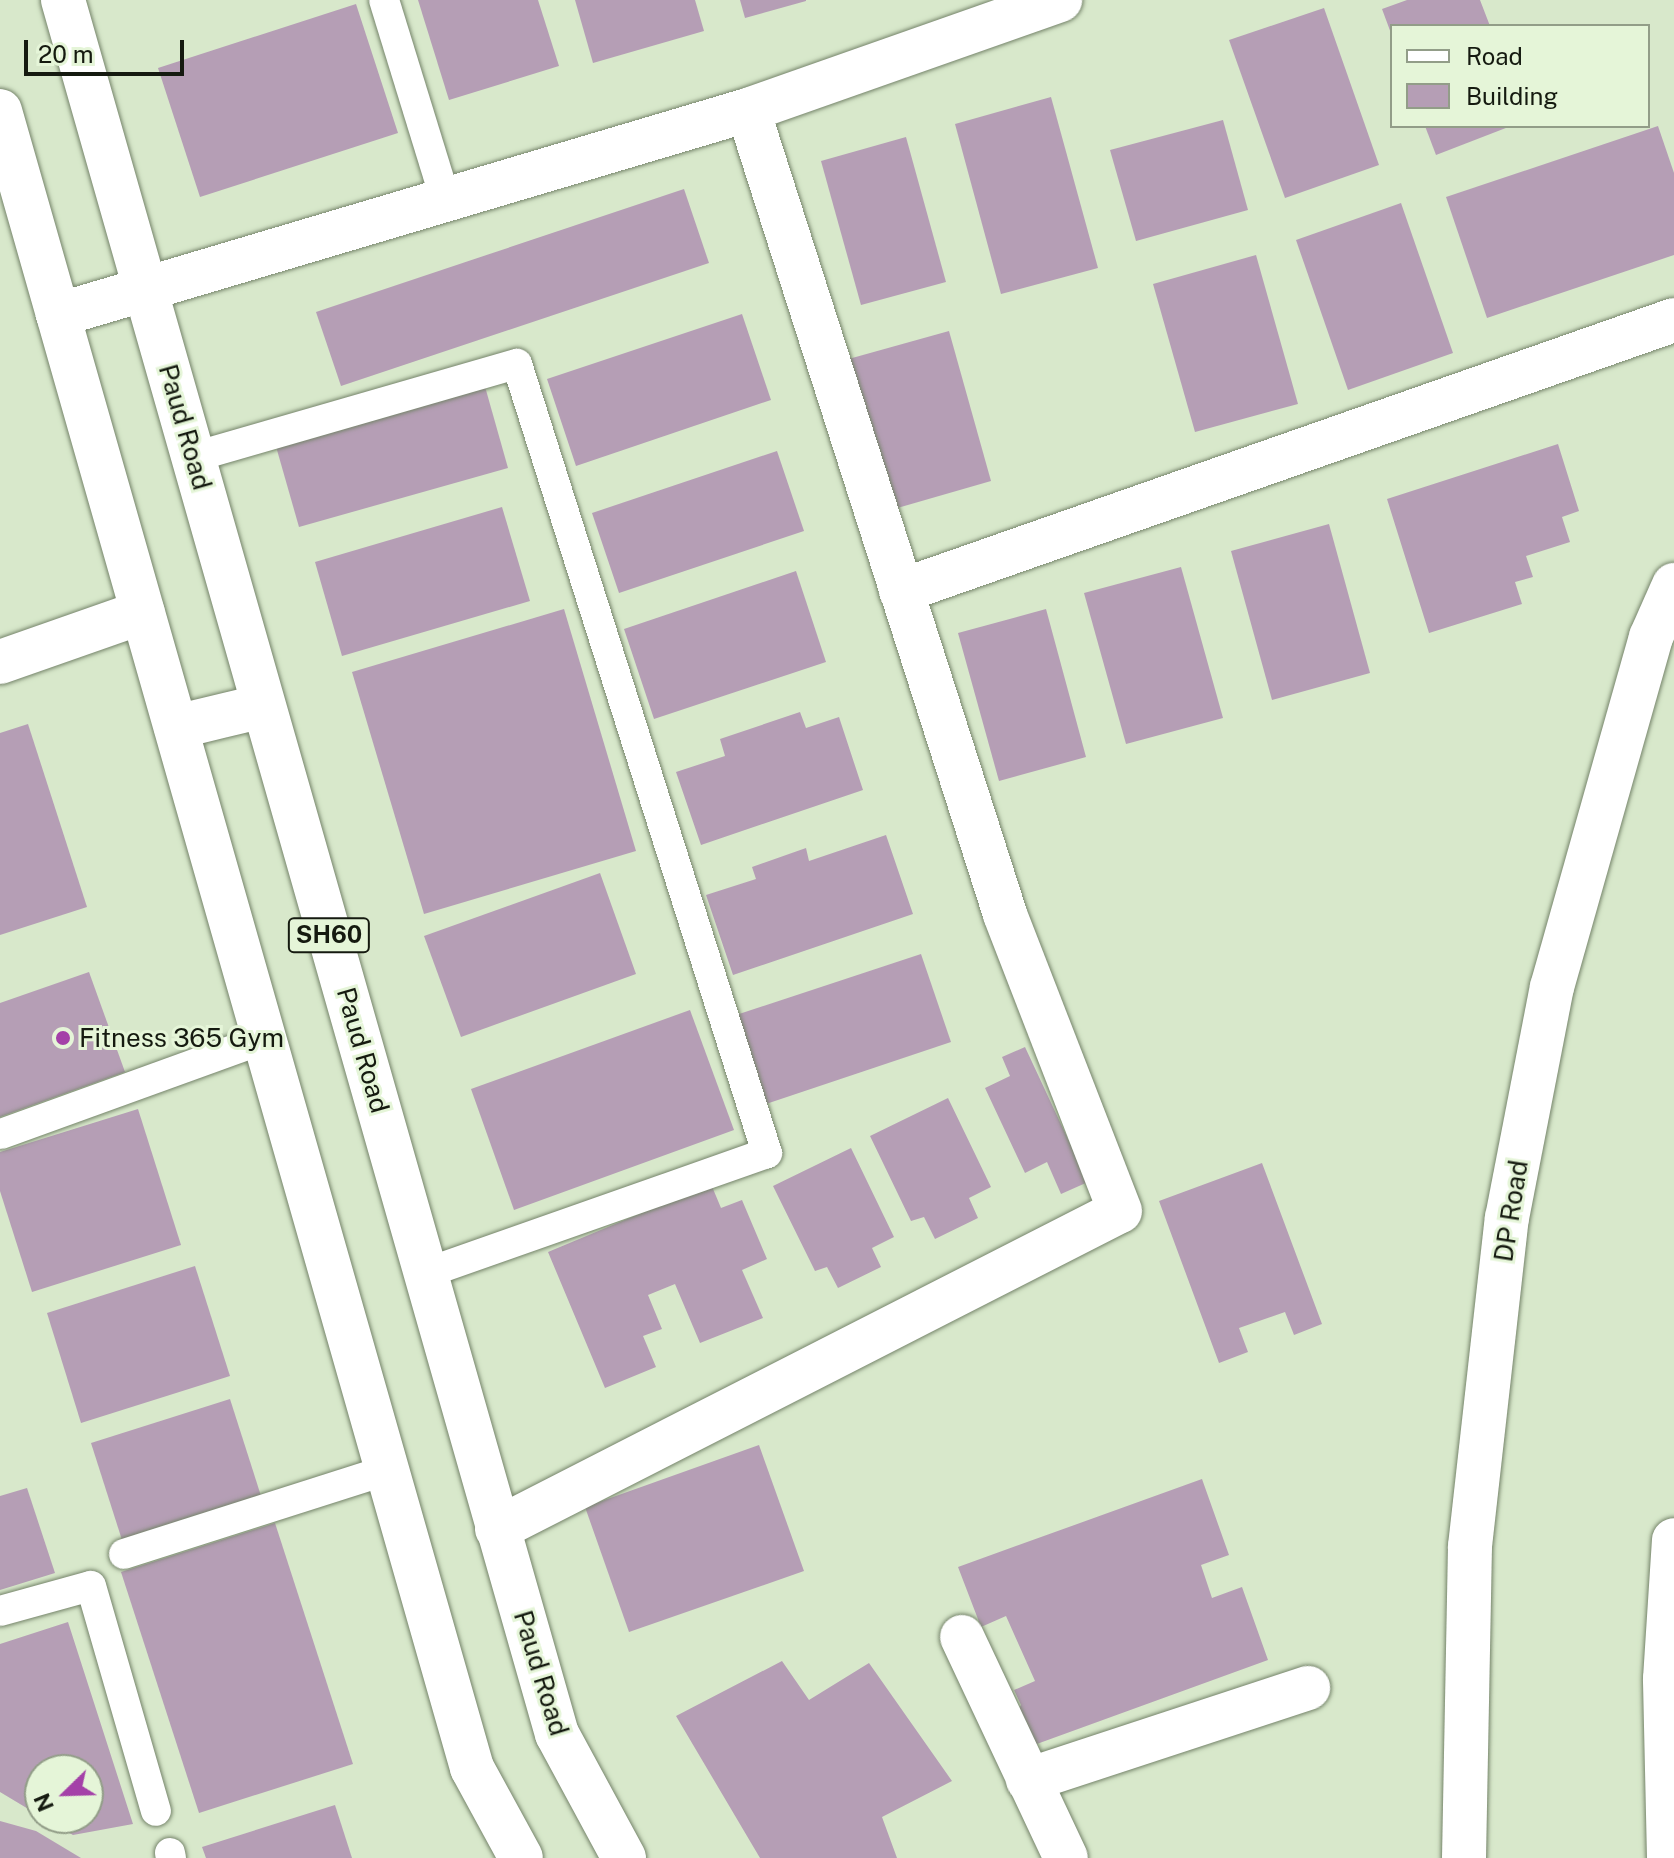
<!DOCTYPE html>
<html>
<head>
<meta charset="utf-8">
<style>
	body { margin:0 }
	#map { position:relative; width:1674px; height:1858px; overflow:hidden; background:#d8e8cb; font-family:"Public Sans",sans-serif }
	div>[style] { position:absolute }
	.building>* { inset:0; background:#b59eb5 }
	.roads { filter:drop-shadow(0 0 2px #75846a) drop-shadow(0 0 2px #75846a) }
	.service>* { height:30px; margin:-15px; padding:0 15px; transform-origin:15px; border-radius:15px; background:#fff }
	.minor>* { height:44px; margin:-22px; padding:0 22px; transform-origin:22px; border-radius:22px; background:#fff }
	.tertiary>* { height:44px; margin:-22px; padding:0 22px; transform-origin:22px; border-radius:22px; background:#fff }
	.primary>* { height:44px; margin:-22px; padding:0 22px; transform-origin:22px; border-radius:22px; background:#fff }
	.trunk>* { height:44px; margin:-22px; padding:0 22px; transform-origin:22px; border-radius:22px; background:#fff }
	.dots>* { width:22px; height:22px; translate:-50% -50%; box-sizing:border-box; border:4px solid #e5f5d8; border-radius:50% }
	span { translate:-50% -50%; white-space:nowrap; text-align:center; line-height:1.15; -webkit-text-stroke:6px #e5f5d8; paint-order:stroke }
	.shield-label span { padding:2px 6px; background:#e5f5d8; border:2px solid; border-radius:6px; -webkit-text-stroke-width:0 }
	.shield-label { font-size:24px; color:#151a10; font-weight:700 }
	.street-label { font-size:26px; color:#151a10 }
	.poi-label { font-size:26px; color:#151a10 }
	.left { translate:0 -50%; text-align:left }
	.legend { position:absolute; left:1390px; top:24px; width:260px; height:104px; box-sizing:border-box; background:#e5f5d8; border:2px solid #929d88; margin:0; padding:10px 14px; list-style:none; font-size:24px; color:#151a10 }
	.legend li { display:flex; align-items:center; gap:16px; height:40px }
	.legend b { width:40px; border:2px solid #929d88 }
	.north { position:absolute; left:24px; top:1754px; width:80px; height:80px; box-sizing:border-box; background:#e5f5d8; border:2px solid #929d88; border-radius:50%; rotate:247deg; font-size:22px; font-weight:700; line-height:32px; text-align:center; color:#151a10 }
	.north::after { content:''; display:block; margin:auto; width:28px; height:36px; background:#a441a8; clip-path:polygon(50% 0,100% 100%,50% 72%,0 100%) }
	.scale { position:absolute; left:24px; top:40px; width:160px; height:36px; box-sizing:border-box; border:4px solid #151a10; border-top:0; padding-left:10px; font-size:24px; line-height:28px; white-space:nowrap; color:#151a10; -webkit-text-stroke:6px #e5f5d8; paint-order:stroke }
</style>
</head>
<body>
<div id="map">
	<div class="building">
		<i style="clip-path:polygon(418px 0,538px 0,559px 66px,449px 100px)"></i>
		<i style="clip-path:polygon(575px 0,695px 0,704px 31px,593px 63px)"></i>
		<i style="clip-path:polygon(740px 0,806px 0,806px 1px,745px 18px)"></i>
		<i style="clip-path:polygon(1407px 0,1480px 0,1490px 26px,1392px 26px,1392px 36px,1382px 9px)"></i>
		<i style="clip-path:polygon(356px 4px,398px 133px,200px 197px,158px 68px)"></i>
		<i style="clip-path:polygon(1324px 8px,1379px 165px,1285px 198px,1229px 40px)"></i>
		<i style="clip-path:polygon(1051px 97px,1098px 268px,1001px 294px,955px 124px)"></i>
		<i style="clip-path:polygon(1223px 120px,1248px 210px,1136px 241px,1110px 150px)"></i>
		<i style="clip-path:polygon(1425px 126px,1511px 126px,1436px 155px)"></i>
		<i style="clip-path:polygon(1658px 126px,1674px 173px,1674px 255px,1487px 318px,1446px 197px)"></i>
		<i style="clip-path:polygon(906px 137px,946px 282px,861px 305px,821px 161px)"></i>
		<i style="clip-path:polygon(684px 189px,709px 263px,341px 386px,316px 312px)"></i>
		<i style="clip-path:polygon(1401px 203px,1453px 353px,1348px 390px,1296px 240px)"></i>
		<i style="clip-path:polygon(1256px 255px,1298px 404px,1195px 432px,1153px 284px)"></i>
		<i style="clip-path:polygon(742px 314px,771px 400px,576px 466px,547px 379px)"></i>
		<i style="clip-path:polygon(949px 331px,991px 481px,887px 511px,845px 360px)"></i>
		<i style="clip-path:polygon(484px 383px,508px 468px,299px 527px,275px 443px)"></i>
		<i style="clip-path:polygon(1558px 444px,1579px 511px,1562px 517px,1570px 542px,1526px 556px,1533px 577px,1515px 582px,1522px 604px,1429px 633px,1387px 499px)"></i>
		<i style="clip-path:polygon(777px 451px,804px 531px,619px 593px,592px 513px)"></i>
		<i style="clip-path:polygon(502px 507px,530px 601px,342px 656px,315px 562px)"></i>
		<i style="clip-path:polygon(1329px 524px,1370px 673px,1272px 700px,1231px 551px)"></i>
		<i style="clip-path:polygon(1181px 567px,1223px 718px,1126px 744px,1084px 593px)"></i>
		<i style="clip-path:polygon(796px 571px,826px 662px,654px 719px,624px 629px)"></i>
		<i style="clip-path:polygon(564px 609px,636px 851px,424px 914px,352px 672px)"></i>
		<i style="clip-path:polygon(1046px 609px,1086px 757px,999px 781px,958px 633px)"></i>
		<i style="clip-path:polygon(800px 712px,806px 728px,839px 717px,863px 790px,701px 845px,676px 772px,725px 756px,720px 739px)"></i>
		<i style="clip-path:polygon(28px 724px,87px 907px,0 935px,0 733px)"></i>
		<i style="clip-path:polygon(886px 835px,913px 914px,733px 975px,706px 895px,756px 879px,752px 867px,806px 848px,809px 861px)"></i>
		<i style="clip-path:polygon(600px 873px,636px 974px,461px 1037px,424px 936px)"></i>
		<i style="clip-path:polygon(921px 954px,951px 1042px,763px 1105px,733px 1016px)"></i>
		<i style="clip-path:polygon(89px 972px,125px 1072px,0 1117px,0 1003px)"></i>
		<i style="clip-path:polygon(690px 1010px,734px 1130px,514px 1210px,471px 1089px)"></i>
		<i style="clip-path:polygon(1025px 1047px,1088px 1182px,1061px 1194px,1047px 1162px,1025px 1173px,985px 1088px,1010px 1076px,1002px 1057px)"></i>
		<i style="clip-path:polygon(948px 1098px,991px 1187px,969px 1198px,978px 1218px,935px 1239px,924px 1217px,911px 1221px,870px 1136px)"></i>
		<i style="clip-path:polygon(138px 1109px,181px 1245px,32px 1292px,0 1191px,0 1152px)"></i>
		<i style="clip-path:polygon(851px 1148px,894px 1237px,872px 1248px,881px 1267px,838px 1288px,827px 1267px,815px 1271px,773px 1186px)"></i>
		<i style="clip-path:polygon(1262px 1163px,1322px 1324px,1294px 1335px,1285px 1312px,1239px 1328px,1248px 1352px,1219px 1363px,1159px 1201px)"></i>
		<i style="clip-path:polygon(711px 1184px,721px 1208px,742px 1200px,767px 1259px,742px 1270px,763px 1318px,700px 1343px,675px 1284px,648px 1295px,662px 1329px,643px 1336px,656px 1367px,605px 1388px,548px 1252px)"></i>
		<i style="clip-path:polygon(195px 1266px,230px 1376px,81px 1423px,47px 1313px)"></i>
		<i style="clip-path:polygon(230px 1399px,261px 1496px,122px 1540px,91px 1443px)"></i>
		<i style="clip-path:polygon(759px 1445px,804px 1571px,629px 1632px,585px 1507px)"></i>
		<i style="clip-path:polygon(1202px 1479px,1229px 1555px,1201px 1565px,1212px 1598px,1242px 1587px,1268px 1660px,1023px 1749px,1013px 1720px,1021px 1705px,1014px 1690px,1035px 1681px,1006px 1616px,981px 1627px,958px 1567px)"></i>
		<i style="clip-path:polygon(27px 1488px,55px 1573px,0 1590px,0 1496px)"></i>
		<i style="clip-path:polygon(275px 1523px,353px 1764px,199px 1813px,121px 1572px)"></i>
		<i style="clip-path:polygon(68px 1622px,133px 1824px,73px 1835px,44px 1818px,88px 1818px,88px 1770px,40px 1770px,40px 1816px,0 1792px,0 1644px)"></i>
		<i style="clip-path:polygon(782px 1661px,809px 1700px,869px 1663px,952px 1781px,882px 1817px,897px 1858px,760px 1858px,676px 1716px)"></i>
		<i style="clip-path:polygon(335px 1805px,352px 1858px,206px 1858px,202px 1847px)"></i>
		<i style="clip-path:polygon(0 1821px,36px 1831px,81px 1858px,0 1858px)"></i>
	</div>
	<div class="roads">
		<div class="service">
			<i style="left:384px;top:0;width:207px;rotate:72.9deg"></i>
			<i style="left:194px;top:457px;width:336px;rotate:-16.1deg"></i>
			<i style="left:517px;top:364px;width:828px;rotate:72.42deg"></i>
			<i style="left:767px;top:1153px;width:361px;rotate:160.6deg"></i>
			<i style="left:1px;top:1134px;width:280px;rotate:-19.9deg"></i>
			<i style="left:124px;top:1554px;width:277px;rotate:-17.7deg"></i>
			<i style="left:0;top:1611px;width:94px;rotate:-15.4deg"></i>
			<i style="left:91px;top:1586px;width:234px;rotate:73.9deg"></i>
			<i style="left:170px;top:1853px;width:5px;rotate:79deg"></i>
		</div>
		<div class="minor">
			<i style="left:58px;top:315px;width:720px;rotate:-16.55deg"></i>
			<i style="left:748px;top:110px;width:331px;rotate:-19.4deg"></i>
			<i style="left:901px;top:591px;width:819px;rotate:-19.32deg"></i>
			<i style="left:0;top:662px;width:151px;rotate:-19.3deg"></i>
			<i style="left:497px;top:1529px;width:699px;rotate:-27.04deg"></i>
			<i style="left:1120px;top:1211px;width:318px;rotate:-111.2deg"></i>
			<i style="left:1005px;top:914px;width:844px;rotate:-107.73deg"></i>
			<i style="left:962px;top:1637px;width:244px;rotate:64.8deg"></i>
			<i style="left:1028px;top:1780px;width:295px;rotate:-18.2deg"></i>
		</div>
		<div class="tertiary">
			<i style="left:1464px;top:1858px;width:312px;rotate:-88.9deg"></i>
			<i style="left:1470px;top:1546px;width:330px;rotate:-83.6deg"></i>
			<i style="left:1507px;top:1218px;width:235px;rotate:-79deg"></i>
			<i style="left:1552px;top:987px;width:364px;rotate:-74.2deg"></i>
			<i style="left:1651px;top:637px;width:57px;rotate:-66.1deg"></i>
		</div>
		<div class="primary">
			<i style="left:63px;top:0;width:1803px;rotate:74.1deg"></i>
			<i style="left:557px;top:1734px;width:141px;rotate:61.6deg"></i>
			<i style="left:0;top:111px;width:1723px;rotate:74.1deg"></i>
			<i style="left:472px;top:1768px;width:102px;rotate:61.4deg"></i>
			<i style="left:176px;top:727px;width:89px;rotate:-13.6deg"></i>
		</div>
		<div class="trunk">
			<i style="left:1669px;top:1858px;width:179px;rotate:-91.3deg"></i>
			<i style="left:1665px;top:1679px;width:139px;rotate:-86.3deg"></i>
		</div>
	</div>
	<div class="dots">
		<i style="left:63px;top:1038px;background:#a441a8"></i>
	</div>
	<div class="shield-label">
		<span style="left:329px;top:935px">SH60</span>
	</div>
	<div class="street-label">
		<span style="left:185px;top:427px;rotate:74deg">Paud Road</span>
		<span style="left:363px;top:1050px;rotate:74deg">Paud Road</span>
		<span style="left:1511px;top:1211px;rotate:-81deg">DP Road</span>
		<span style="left:541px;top:1673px;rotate:73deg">Paud Road</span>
	</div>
	<div class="poi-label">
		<span class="left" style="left:79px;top:1038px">Fitness 365 Gym</span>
	</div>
	<ul class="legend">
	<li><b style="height:10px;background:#fff"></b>Road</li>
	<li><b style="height:22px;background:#b59eb5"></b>Building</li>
	</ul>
	<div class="north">N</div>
	<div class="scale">20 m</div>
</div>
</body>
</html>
